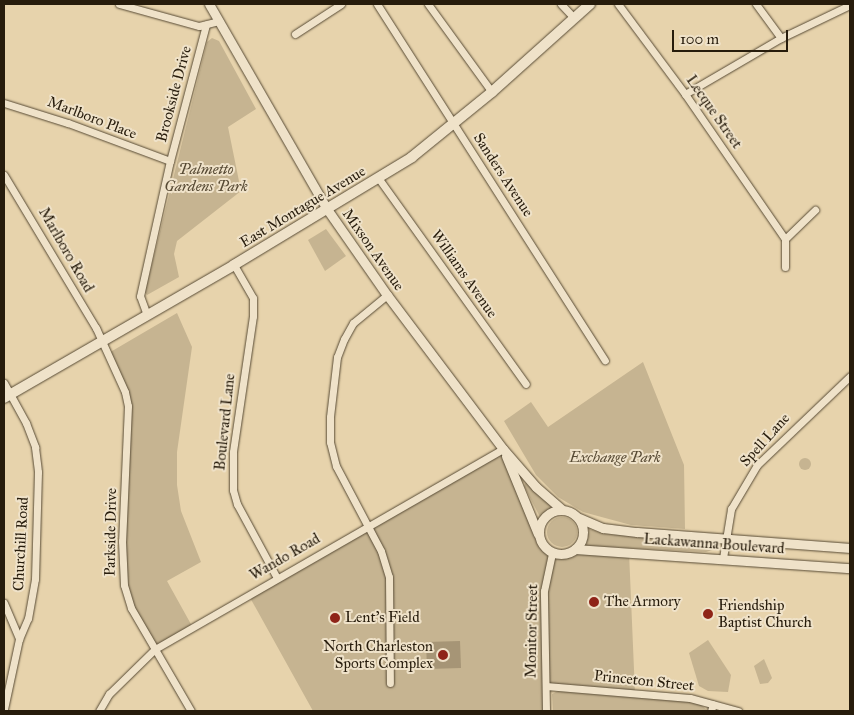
<!DOCTYPE html>
<html>
<head>
<meta charset="utf-8">
<style>
	body { margin:0 }
	#map { position:relative; width:854px; height:715px; overflow:hidden; background:#e7d3ac; font-family:"IM FELL Great Primer",serif }
	div>[style] { position:absolute }
	.green>* { inset:0; background:#c6b491 }
	.round { border-radius:50% }
	.water>* { inset:0; background:#a69576 }
	.roads { filter:drop-shadow(0 0 1px #574a34) drop-shadow(0 0 1px #574a34) }
	.minor>* { height:7px; margin:-3.5px; padding:0 3.5px; transform-origin:3.5px; border-radius:3.5px; background:#efe2c9 }
	.tertiary>* { height:9px; margin:-4.5px; padding:0 4.5px; transform-origin:4.5px; border-radius:4.5px; background:#efe2c9 }
	.tertiary>.ring { margin:-4.5px; padding:0; box-sizing:content-box; background:none; border:9px solid #efe2c9; border-radius:50% }
	.secondary>* { height:10px; margin:-5px; padding:0 5px; transform-origin:5px; border-radius:5px; background:#efe2c9 }
	.dots>* { width:14px; height:14px; translate:-50% -50%; box-sizing:border-box; border:2px solid #efe2c9; border-radius:50% }
	span { translate:-50% -50%; white-space:nowrap; text-align:center; line-height:1.15; -webkit-text-stroke:4px #efe2c9; paint-order:stroke }
	.street-label { font-size:15px; color:#271c0c }
	.park-label { font-size:15px; color:#574a34; font-style:italic }
	.poi-label { font-size:15px; color:#271c0c }
	.left { translate:0 -50%; text-align:left }
	.right { translate:-100% -50%; text-align:right }
	.frame { position:absolute; inset:0; border:5px solid #271c0c; pointer-events:none }
	.scale { position:absolute; left:672px; top:30px; width:116px; height:22px; box-sizing:border-box; border:2px solid #271c0c; border-top:0; padding-left:6px; font-size:15px; line-height:18px; white-space:nowrap; color:#271c0c; -webkit-text-stroke:4px #efe2c9; paint-order:stroke }
</style>
</head>
<body>
<div id="map">
	<div class="green">
		<i style="clip-path:polygon(212px 38px,219px 41px,256px 109px,228px 127px,241px 191px,177px 241px,174px 254px,179px 277px,147px 295px,145px 292px,207px 42px)"></i>
		<i style="clip-path:polygon(326px 229px,346px 256px,325px 271px,308px 240px)"></i>
		<i style="clip-path:polygon(177px 313px,192px 347px,177px 452px,177px 485px,181px 511px,201px 562px,167px 581px,192px 626px,155px 649px,131px 608px,124px 585px,128px 406px,107px 354px)"></i>
		<i style="clip-path:polygon(643px 362px,684px 465px,685px 529px,631px 525px,583px 512px,558px 497px,536px 475px,504px 421px,531px 402px,548px 427px)"></i>
		<i style="clip-path:polygon(503px 449px,546px 548px,558px 554px,575px 549px,629px 552px,635px 693px,546px 686px,545px 711px,313px 711px,248px 594px)"></i>
		<i class="round" style="left:799px;top:458px;width:12px;height:12px"></i>
		<i style="clip-path:polygon(526px 482px,551px 506px,551px 509px,540px 517px,524px 486px)"></i>
		<i class="round" style="left:547px;top:517px;width:30px;height:30px"></i>
		<i style="clip-path:polygon(589px 529px,606px 534px,716px 543px,719px 548px,706px 552px,586px 546px)"></i>
		<i style="clip-path:polygon(708px 640px,731px 675px,728px 692px,708px 691px,699px 686px,689px 653px)"></i>
		<i style="clip-path:polygon(764px 659px,772px 678px,768px 683px,760px 684px,754px 666px)"></i>
		<i style="clip-path:polygon(560px 690px,673px 699px,700px 704px,708px 711px,553px 711px,552px 694px)"></i>
	</div>
	<div class="water">
		<i style="clip-path:polygon(460px 641px,461px 668px,427px 669px,426px 642px)"></i>
	</div>
	<div class="roads">
		<div class="minor">
			<i style="left:119px;top:4px;width:83px;rotate:15.4deg"></i>
			<i style="left:199px;top:26px;width:21px;rotate:-14deg"></i>
			<i style="left:377px;top:4px;width:423px;rotate:57.4deg"></i>
			<i style="left:428px;top:4px;width:109px;rotate:54deg"></i>
			<i style="left:561px;top:4px;width:19px;rotate:47deg"></i>
			<i style="left:618px;top:4px;width:112px;rotate:53.3deg"></i>
			<i style="left:685px;top:94px;width:176px;rotate:55.4deg"></i>
			<i style="left:756px;top:4px;width:42px;rotate:53.7deg"></i>
			<i style="left:295px;top:34px;width:55px;rotate:-33.1deg"></i>
			<i style="left:685px;top:94px;width:111px;rotate:-30.3deg"></i>
			<i style="left:781px;top:38px;width:76px;rotate:-25.6deg"></i>
			<i style="left:4px;top:103px;width:67px;rotate:17.4deg"></i>
			<i style="left:68px;top:123px;width:109px;rotate:20.4deg"></i>
			<i style="left:4px;top:175px;width:179px;rotate:59deg"></i>
			<i style="left:96px;top:328px;width:70px;rotate:65.6deg"></i>
			<i style="left:125px;top:392px;width:14px;rotate:78deg"></i>
			<i style="left:128px;top:406px;width:135px;rotate:92.5deg"></i>
			<i style="left:122px;top:541px;width:44px;rotate:87.4deg"></i>
			<i style="left:124px;top:585px;width:24px;rotate:73deg"></i>
			<i style="left:131px;top:608px;width:119px;rotate:59.8deg"></i>
			<i style="left:379px;top:179px;width:252px;rotate:54.4deg"></i>
			<i style="left:234px;top:265px;width:38px;rotate:60deg"></i>
			<i style="left:253px;top:298px;width:18px;rotate:90deg"></i>
			<i style="left:253px;top:316px;width:137px;rotate:98.4deg"></i>
			<i style="left:233px;top:452px;width:38px;rotate:90deg"></i>
			<i style="left:233px;top:490px;width:15px;rotate:74deg"></i>
			<i style="left:237px;top:504px;width:84px;rotate:61.6deg"></i>
			<i style="left:785px;top:267px;width:28px;rotate:-90deg"></i>
			<i style="left:785px;top:239px;width:42px;rotate:-44deg"></i>
			<i style="left:387px;top:295px;width:44px;rotate:140.5deg"></i>
			<i style="left:353px;top:323px;width:18px;rotate:119deg"></i>
			<i style="left:344px;top:339px;width:19px;rotate:111deg"></i>
			<i style="left:337px;top:357px;width:60px;rotate:96.7deg"></i>
			<i style="left:330px;top:417px;width:25px;rotate:90deg"></i>
			<i style="left:330px;top:442px;width:25px;rotate:76deg"></i>
			<i style="left:336px;top:466px;width:96px;rotate:62.1deg"></i>
			<i style="left:381px;top:551px;width:27px;rotate:73deg"></i>
			<i style="left:389px;top:577px;width:106px;rotate:89.5deg"></i>
			<i style="left:147px;top:315px;width:20px;rotate:-110deg"></i>
			<i style="left:140px;top:296px;width:138px;rotate:-77.5deg"></i>
			<i style="left:170px;top:161px;width:141px;rotate:-75.2deg"></i>
			<i style="left:4px;top:383px;width:46px;rotate:61.2deg"></i>
			<i style="left:26px;top:423px;width:26px;rotate:69deg"></i>
			<i style="left:35px;top:447px;width:25px;rotate:83deg"></i>
			<i style="left:38px;top:472px;width:107px;rotate:91.6deg"></i>
			<i style="left:35px;top:579px;width:40px;rotate:100deg"></i>
			<i style="left:28px;top:618px;width:23px;rotate:113deg"></i>
			<i style="left:19px;top:639px;width:72px;rotate:102.1deg"></i>
			<i style="left:723px;top:558px;width:50px;rotate:-80.7deg"></i>
			<i style="left:731px;top:509px;width:51px;rotate:-59.4deg"></i>
			<i style="left:757px;top:465px;width:129px;rotate:-43.7deg"></i>
			<i style="left:4px;top:603px;width:39px;rotate:67deg"></i>
			<i style="left:546px;top:686px;width:144px;rotate:4.8deg"></i>
			<i style="left:690px;top:698px;width:50px;rotate:15.2deg"></i>
			<i style="left:99px;top:711px;width:20px;rotate:-60deg"></i>
			<i style="left:109px;top:694px;width:64px;rotate:-44.4deg"></i>
			<i style="left:155px;top:649px;width:401px;rotate:-29.9deg"></i>
			<i style="left:546px;top:711px;width:120px;rotate:-91deg"></i>
			<i style="left:544px;top:591px;width:40px;rotate:-78deg"></i>
			<i style="left:711px;top:711px;width:7px;rotate:-74deg"></i>
		</div>
		<div class="tertiary">
			<i style="left:209px;top:4px;width:237px;rotate:60.1deg"></i>
			<i style="left:327px;top:209px;width:105px;rotate:55.1deg"></i>
			<i style="left:387px;top:295px;width:193px;rotate:53deg"></i>
			<i style="left:503px;top:449px;width:50px;rotate:49deg"></i>
			<i style="left:536px;top:487px;width:35px;rotate:41deg"></i>
			<i style="left:506px;top:456px;width:84px;rotate:67.7deg"></i>
			<i class="ring" style="left:539px;top:510px;width:35px;height:35px"></i>
			<i style="left:579px;top:518px;width:26px;rotate:23deg"></i>
			<i style="left:603px;top:528px;width:34px;rotate:7deg"></i>
			<i style="left:637px;top:532px;width:214px;rotate:4.3deg"></i>
			<i style="left:575px;top:549px;width:276px;rotate:4deg"></i>
		</div>
		<div class="secondary">
			<i style="left:4px;top:398px;width:266px;rotate:-30deg"></i>
			<i style="left:234px;top:265px;width:208px;rotate:-31.2deg"></i>
			<i style="left:412px;top:157px;width:103px;rotate:-39.1deg"></i>
			<i style="left:492px;top:92px;width:132px;rotate:-41.9deg"></i>
		</div>
	</div>
	<div class="dots">
		<i style="left:594px;top:602px;background:#8f2418"></i>
		<i style="left:708px;top:614px;background:#8f2418"></i>
		<i style="left:335px;top:618px;background:#8f2418"></i>
		<i style="left:443px;top:655px;background:#8f2418"></i>
	</div>
	<div class="street-label">
		<span style="left:174px;top:94px;rotate:-75deg">Brookside Drive</span>
		<span style="left:714px;top:112px;rotate:55deg">Lecque Street</span>
		<span style="left:92px;top:118px;rotate:21deg">Marlboro Place</span>
		<span style="left:503px;top:175px;rotate:57deg">Sanders Avenue</span>
		<span style="left:303px;top:207px;rotate:-31deg">East Montague Avenue</span>
		<span style="left:66px;top:250px;rotate:60deg">Marlboro Road</span>
		<span style="left:373px;top:250px;rotate:55deg">Mixson Avenue</span>
		<span style="left:464px;top:274px;rotate:55deg">Williams Avenue</span>
		<span style="left:225px;top:422px;rotate:-84deg">Boulevard Lane</span>
		<span style="left:765px;top:440px;rotate:-48deg">Spell Lane</span>
		<span style="left:111px;top:532px;rotate:-89deg">Parkside Drive</span>
		<span style="left:21px;top:544px;rotate:-87deg">Churchill Road</span>
		<span style="left:714px;top:544px;rotate:4deg">Lackawanna Boulevard</span>
		<span style="left:285px;top:557px;rotate:-30deg">Wando Road</span>
		<span style="left:532px;top:631px;rotate:-89deg">Monitor Street</span>
		<span style="left:644px;top:681px;rotate:6deg">Princeton Street</span>
	</div>
	<div class="park-label">
		<span style="left:206px;top:178px">Palmetto<br>Gardens Park</span>
		<span style="left:615px;top:458px">Exchange Park</span>
	</div>
	<div class="poi-label">
		<span class="left" style="left:604px;top:602px">The Armory</span>
		<span class="left" style="left:718px;top:614px">Friendship<br>Baptist Church</span>
		<span class="left" style="left:345px;top:618px">Lent's Field</span>
		<span class="right" style="left:433px;top:655px">North Charleston<br>Sports Complex</span>
	</div>
	<div class="frame"></div>
	<div class="scale">100 m</div>
</div>
</body>
</html>
